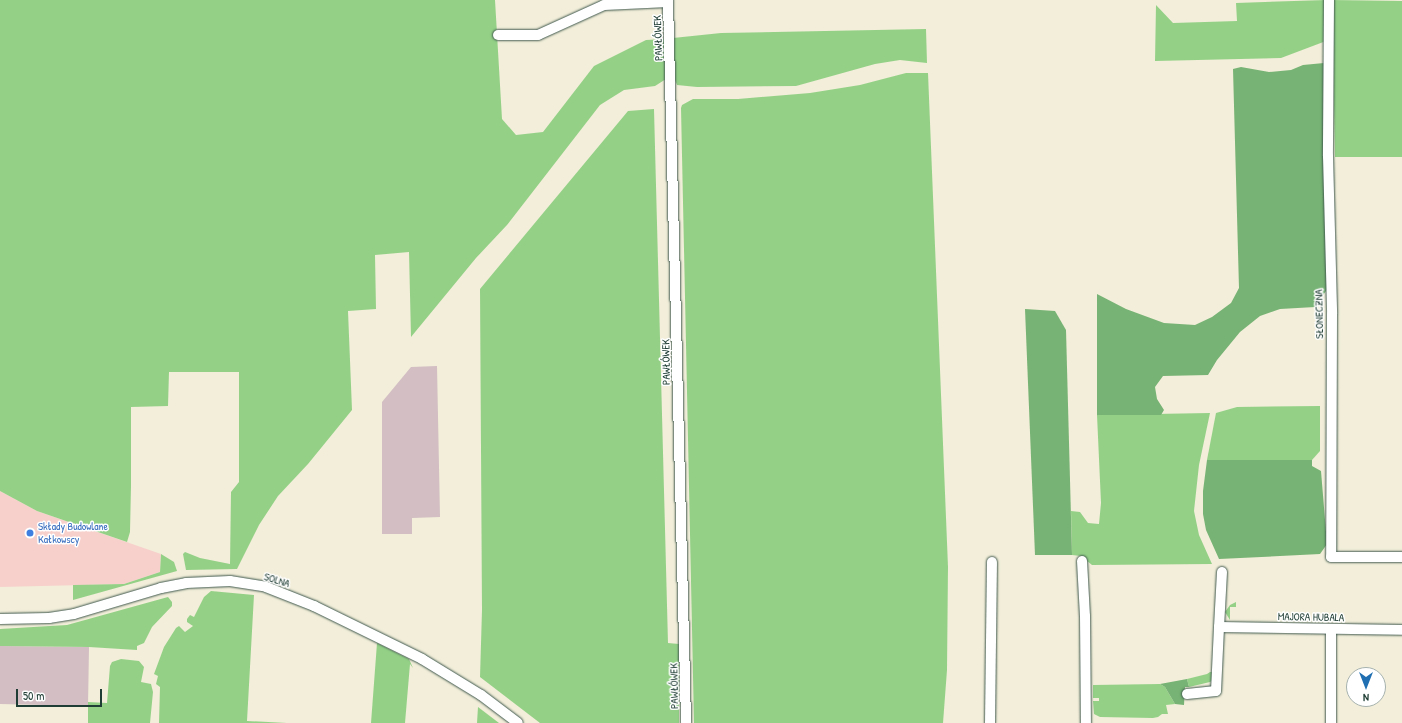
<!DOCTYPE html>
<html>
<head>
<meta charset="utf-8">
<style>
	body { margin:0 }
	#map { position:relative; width:1402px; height:723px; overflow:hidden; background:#f2eed9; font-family:"Patrick Hand",sans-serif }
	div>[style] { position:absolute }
	.built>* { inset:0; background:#f7d0cc }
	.industrial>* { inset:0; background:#d2bec3 }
	.green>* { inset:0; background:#94d187 }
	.forest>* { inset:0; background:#77b374 }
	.roads { filter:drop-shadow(0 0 1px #3f584d) drop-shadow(0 0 1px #3f584d) }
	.street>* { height:10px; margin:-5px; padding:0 5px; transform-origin:5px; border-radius:5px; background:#fff }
	.dots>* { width:11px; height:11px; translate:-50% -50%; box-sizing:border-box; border:2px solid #fff; border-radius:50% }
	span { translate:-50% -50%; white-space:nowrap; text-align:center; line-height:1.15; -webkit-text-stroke:3px #fff; paint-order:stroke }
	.street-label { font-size:11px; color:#1f3d34 }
	.shop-label { font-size:11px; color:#366cbe }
	.left { translate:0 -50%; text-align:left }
	.north { position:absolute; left:1346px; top:667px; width:40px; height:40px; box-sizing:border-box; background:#fff; border:1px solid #a5b1ae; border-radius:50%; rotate:180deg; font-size:11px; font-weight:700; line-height:16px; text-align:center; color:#1f3d34 }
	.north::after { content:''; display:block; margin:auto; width:14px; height:18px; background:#1f6fb2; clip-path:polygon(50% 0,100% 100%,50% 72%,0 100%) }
	.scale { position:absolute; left:16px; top:689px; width:86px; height:18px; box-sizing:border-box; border:2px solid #1f3d34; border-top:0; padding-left:5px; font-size:12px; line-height:14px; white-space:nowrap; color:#1f3d34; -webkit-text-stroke:3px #fff; paint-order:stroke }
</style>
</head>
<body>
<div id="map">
	<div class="built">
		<i style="clip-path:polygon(0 491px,37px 511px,161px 554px,160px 572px,124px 584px,0 587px)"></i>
	</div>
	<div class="industrial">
		<i style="clip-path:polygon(437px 366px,440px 517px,412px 518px,412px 534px,382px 534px,382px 402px,411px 367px)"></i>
		<i style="clip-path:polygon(0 646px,89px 647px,88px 706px,0 704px)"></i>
	</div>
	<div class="green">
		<i style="clip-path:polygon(0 0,495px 0,502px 119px,516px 135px,543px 132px,594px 66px,646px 40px,667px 39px,666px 79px,655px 86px,624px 90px,600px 105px,507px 225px,476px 258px,411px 337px,409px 252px,375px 255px,376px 309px,348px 311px,352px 410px,308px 464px,278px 496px,259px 525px,237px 569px,186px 570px,183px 554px,185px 552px,200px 558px,230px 564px,231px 492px,239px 482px,239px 372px,169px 372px,168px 406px,131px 407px,131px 486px,130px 532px,127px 542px,37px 511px,0 491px)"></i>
		<i style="clip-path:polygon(1326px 0,1326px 41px,1281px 58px,1155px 61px,1156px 5px,1173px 23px,1237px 21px,1236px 3px)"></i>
		<i style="clip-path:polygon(1332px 0,1402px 1px,1402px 157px,1335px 157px)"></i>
		<i style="clip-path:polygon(926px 29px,927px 63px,900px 60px,875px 64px,796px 86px,697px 87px,677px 85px,675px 80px,673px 38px,721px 33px)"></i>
		<i style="clip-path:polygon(906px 73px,928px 73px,948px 567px,947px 670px,943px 723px,694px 723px,681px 108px,682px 105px,693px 99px,738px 99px,810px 93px,860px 85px)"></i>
		<i style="clip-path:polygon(654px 109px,668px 643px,679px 644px,679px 723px,540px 723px,480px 677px,482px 610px,480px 289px,628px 111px)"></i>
		<i style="clip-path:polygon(1320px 406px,1320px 451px,1312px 460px,1207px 460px,1216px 413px,1237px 407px)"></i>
		<i style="clip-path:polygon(1210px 413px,1199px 465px,1194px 511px,1199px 535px,1212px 564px,1092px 565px,1081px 556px,1072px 555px,1071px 511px,1080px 512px,1088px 523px,1099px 524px,1101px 503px,1097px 415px)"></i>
		<i style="clip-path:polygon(161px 554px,174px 562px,177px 571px,73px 600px,73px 585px,124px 584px,160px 572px)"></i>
		<i style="clip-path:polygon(211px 591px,254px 595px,247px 721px,287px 723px,159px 723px,160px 687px,156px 684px,158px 676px,154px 674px,164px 647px,176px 628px,179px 626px,185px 632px,193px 626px,187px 622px,187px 619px,190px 615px,194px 617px,204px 597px)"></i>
		<i style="clip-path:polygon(168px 597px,172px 602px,172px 606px,152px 627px,144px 643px,137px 646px,137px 650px,89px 647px,0 646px,0 629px,67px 625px)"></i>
		<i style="clip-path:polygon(1236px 602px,1236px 607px,1230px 607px,1230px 620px,1225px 612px,1230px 605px)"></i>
		<i style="clip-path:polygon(377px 643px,409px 659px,413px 668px,410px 664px,405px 723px,371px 723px)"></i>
		<i style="clip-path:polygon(121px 659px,139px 661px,144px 667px,141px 682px,151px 684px,153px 692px,150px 723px,88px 723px,88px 702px,107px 703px,110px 666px,112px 662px)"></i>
		<i style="clip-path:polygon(1210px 672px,1215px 672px,1213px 680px,1210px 682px,1189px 687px,1187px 679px,1207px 674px)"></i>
		<i style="clip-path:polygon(1160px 684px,1165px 687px,1175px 704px,1166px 705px,1168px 714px,1162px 714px,1158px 717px,1153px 718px,1100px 717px,1094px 714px,1093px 701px,1099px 701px,1099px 698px,1093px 698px,1093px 685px)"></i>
		<i style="clip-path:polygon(478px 707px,499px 723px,477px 723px)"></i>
	</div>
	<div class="forest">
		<i style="clip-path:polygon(1324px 63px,1328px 288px,1315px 307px,1280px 309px,1260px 316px,1240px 332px,1217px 360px,1208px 375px,1163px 376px,1155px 387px,1157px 399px,1164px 410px,1161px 415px,1097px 415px,1097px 294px,1126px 309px,1164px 323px,1195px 325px,1212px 317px,1231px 303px,1239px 288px,1233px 69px,1241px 67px,1269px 72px,1291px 70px,1303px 65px)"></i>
		<i style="clip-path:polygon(1025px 309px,1055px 311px,1066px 330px,1072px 555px,1035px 555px)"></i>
		<i style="clip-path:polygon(1207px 460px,1312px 460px,1312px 466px,1321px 471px,1327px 544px,1320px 554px,1219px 559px,1206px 530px,1203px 514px,1203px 491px)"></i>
		<i style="clip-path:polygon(1187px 679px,1189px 687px,1185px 687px,1184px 705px,1175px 704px,1165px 687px,1160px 684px)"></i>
	</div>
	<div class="roads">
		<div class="street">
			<i style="left:668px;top:0;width:723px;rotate:88.57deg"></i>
			<i style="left:1329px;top:0;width:156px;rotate:90.4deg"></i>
			<i style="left:1328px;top:156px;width:158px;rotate:88.5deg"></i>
			<i style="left:1332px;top:314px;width:243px;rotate:90.2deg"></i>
			<i style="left:1331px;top:557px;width:71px"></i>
			<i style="left:498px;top:35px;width:40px"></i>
			<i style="left:538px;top:35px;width:72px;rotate:-24.4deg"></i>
			<i style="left:604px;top:5px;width:64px;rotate:-2.7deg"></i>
			<i style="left:1082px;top:561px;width:55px;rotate:86.9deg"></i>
			<i style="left:1085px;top:616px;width:107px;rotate:89.5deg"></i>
			<i style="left:1222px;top:572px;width:55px;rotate:93.1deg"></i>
			<i style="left:1219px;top:627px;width:183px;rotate:0.9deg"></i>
			<i style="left:0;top:619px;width:49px;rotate:-1.2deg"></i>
			<i style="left:49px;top:618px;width:25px;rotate:-9deg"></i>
			<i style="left:74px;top:614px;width:91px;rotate:-16.6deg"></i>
			<i style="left:161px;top:588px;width:25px;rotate:-11deg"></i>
			<i style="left:186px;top:583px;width:44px;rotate:-2.6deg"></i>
			<i style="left:230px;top:581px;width:36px;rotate:9deg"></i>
			<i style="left:266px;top:587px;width:52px;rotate:21.6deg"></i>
			<i style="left:314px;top:606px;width:120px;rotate:26.1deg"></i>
			<i style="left:422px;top:659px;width:69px;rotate:31.4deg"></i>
			<i style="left:481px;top:695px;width:46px;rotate:37.1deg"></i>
			<i style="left:1331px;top:630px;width:93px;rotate:90deg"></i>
			<i style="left:1187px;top:694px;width:29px;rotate:-6deg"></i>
			<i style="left:1216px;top:691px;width:64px;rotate:-87.3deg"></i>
			<i style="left:990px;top:723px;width:161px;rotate:-89.3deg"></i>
		</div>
	</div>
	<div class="dots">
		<i style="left:30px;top:533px;background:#3f7fe0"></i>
	</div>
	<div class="street-label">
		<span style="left:658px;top:38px;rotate:-92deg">PAWŁÓWEK</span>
		<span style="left:1319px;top:314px;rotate:-91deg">SŁONECZNA</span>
		<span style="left:666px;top:362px;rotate:-91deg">PAWŁÓWEK</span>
		<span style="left:277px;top:580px;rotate:17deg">SOLNA</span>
		<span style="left:1311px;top:617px;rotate:1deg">MAJORA HUBALA</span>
		<span style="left:674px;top:686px;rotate:-91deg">PAWŁÓWEK</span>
	</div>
	<div class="shop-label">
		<span class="left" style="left:38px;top:533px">Składy Budowlane<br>Kałkowscy</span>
	</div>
	<div class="north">N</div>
	<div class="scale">50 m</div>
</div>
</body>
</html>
